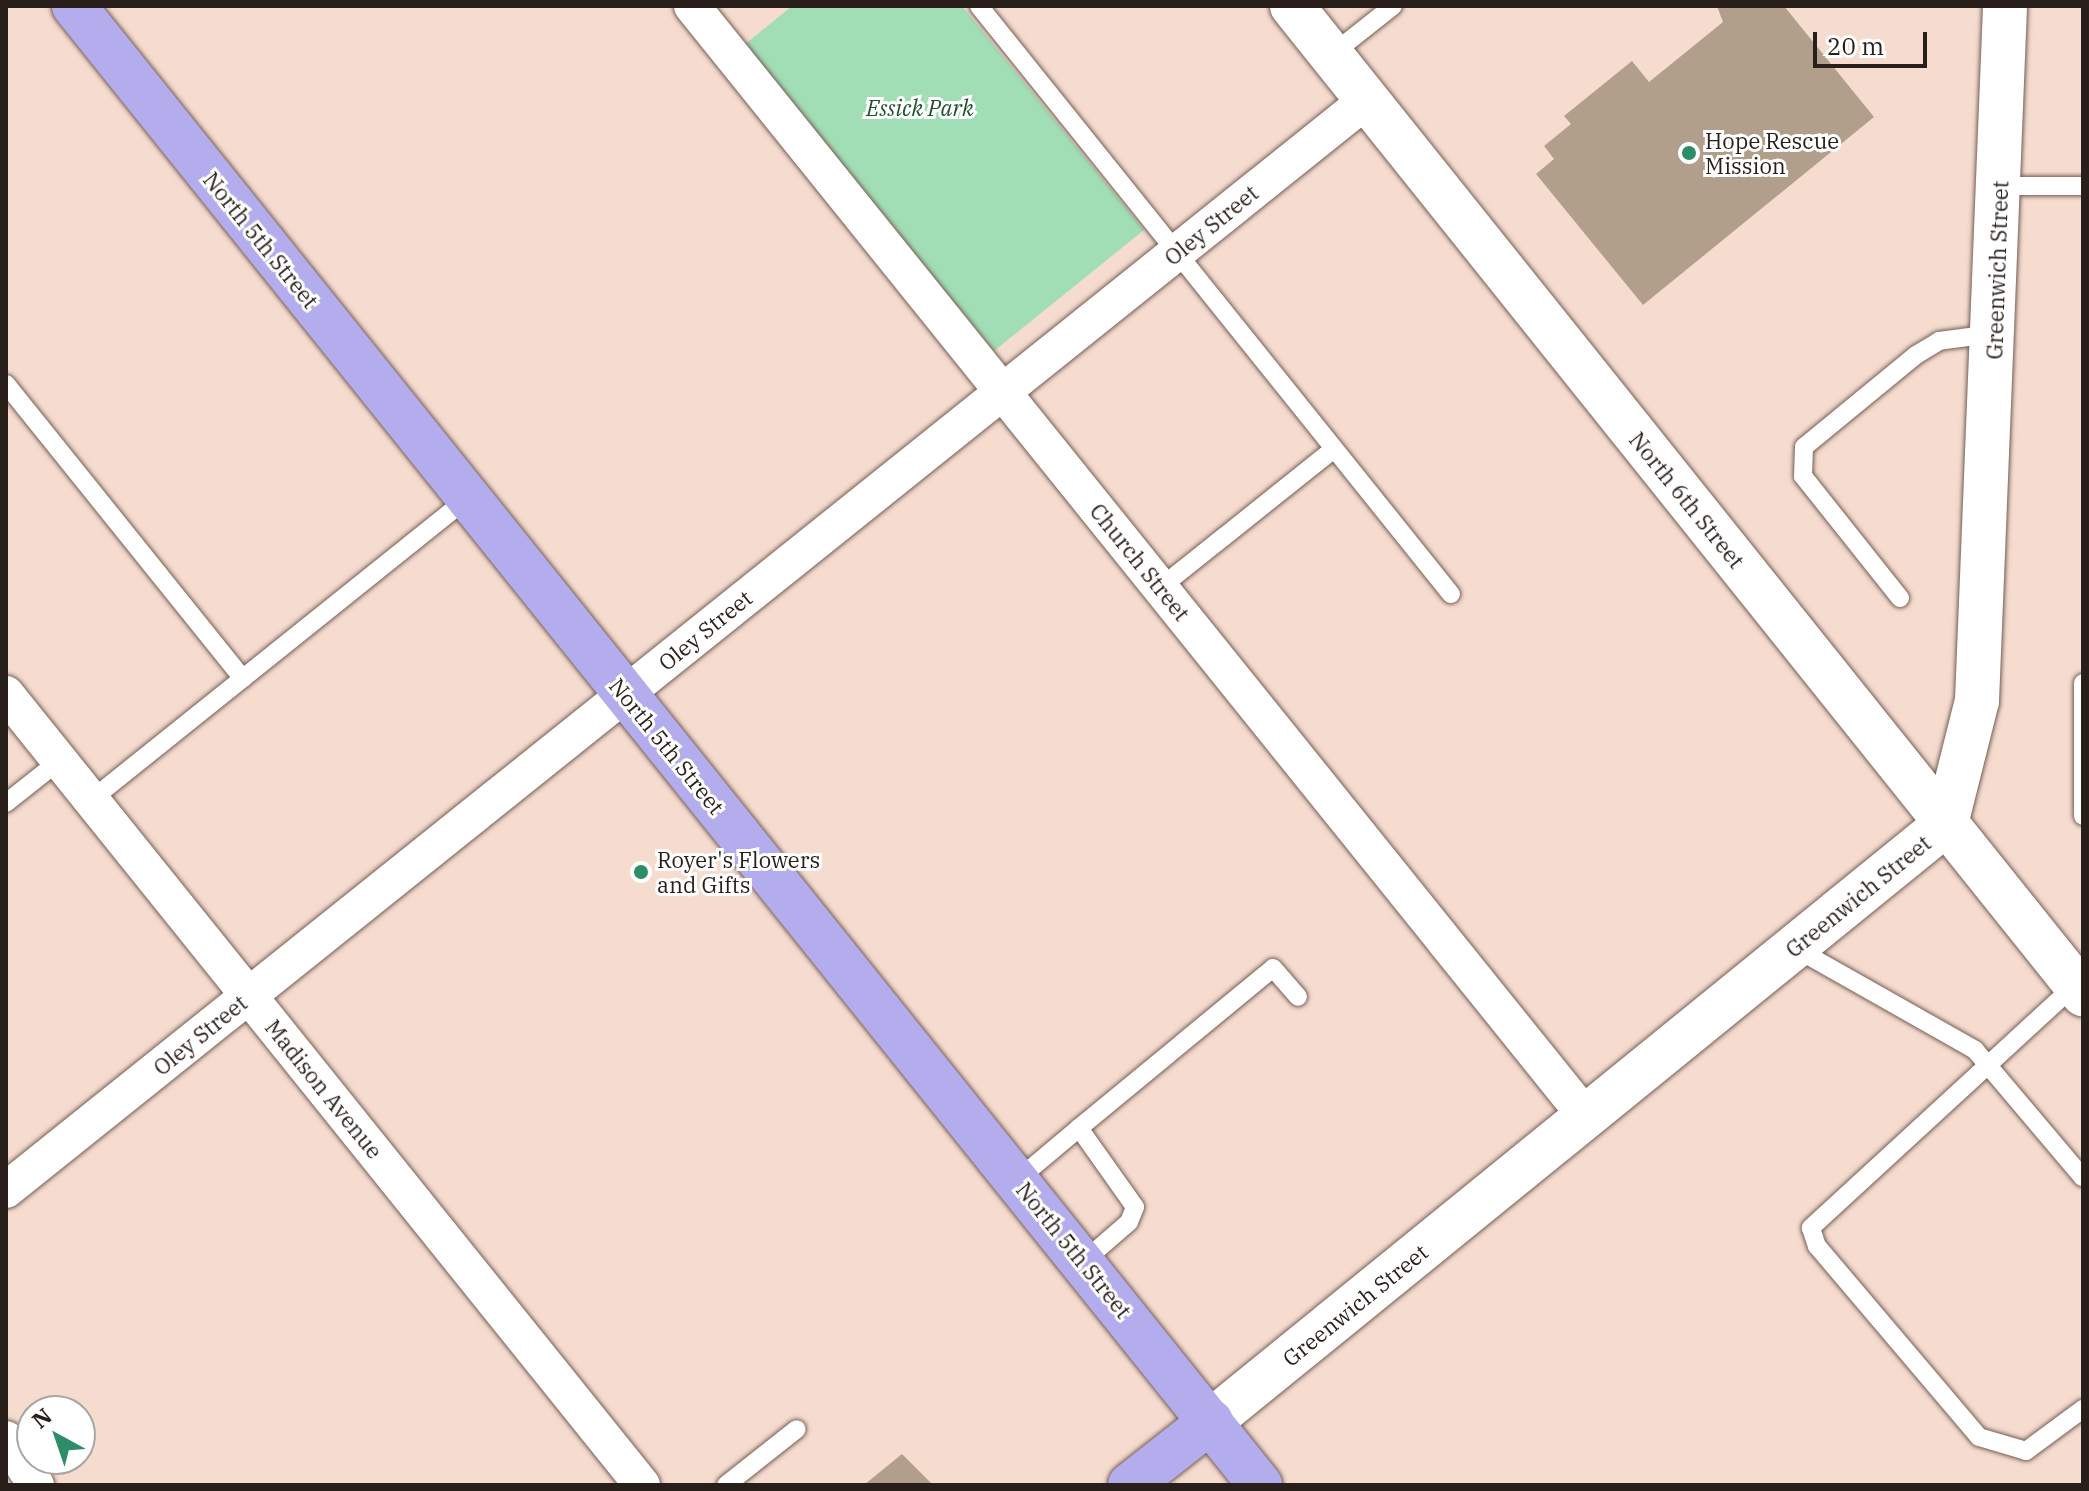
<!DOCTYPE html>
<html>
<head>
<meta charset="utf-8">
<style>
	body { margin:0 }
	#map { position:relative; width:2089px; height:1491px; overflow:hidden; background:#f6dbcf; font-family:"IBM Plex Serif",serif }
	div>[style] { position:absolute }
	.green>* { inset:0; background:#a2deb5 }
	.building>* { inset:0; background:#b19f8c }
	.roads { filter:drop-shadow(0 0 2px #755e54) drop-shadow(0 0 2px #755e54) }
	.service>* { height:18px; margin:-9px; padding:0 9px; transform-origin:9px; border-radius:9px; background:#fff }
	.minor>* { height:36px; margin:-18px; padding:0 18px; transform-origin:18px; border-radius:18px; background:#fff }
	.tertiary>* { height:44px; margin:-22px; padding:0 22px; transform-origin:22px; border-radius:22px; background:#fff }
	.primary>* { height:44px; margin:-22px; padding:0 22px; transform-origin:22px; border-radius:22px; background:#b3adee }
	.dots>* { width:22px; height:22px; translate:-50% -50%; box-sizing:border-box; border:4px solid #fff; border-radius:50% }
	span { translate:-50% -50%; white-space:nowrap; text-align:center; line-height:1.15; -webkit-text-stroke:6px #fff; paint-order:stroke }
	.park-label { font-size:22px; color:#1e5132; font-style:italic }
	.poi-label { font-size:22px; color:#281f1a }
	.left { translate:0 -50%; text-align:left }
	.street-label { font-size:22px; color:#281f1a }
	.frame { position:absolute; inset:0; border:8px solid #281f1a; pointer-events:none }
	.north { position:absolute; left:16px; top:1395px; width:80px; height:80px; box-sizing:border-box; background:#fff; border:2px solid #a9a5a3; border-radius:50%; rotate:320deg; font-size:22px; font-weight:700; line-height:32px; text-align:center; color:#281f1a }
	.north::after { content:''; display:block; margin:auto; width:28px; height:36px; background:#2c8d66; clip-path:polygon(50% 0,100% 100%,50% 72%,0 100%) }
	.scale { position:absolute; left:1813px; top:32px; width:114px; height:36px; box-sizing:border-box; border:4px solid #281f1a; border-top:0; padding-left:10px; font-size:24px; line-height:28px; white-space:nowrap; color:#281f1a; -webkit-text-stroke:6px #fff; paint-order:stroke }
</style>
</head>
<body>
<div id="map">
	<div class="green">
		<i style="clip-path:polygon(792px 6px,962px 6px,1144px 230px,994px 351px,744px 45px)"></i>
	</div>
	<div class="building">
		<i style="clip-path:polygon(1717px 6px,1784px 6px,1874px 117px,1643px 305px,1536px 174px,1554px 159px,1544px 146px,1571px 124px,1564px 116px,1632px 61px,1649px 82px,1723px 22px)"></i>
		<i style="clip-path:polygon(902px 1454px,933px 1485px,864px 1485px)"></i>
	</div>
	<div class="roads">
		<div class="service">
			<i style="left:979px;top:6px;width:754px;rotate:51.25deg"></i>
			<i style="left:1331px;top:55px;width:79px;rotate:-38.3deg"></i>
			<i style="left:2000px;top:186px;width:83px"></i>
			<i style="left:6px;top:384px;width:378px;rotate:51.2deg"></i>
			<i style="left:1161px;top:587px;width:221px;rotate:-38.6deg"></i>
			<i style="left:1900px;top:598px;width:156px;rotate:-128.5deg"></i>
			<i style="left:1803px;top:476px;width:29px;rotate:-88deg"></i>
			<i style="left:1804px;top:447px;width:145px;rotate:-39.4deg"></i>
			<i style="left:1916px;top:355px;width:27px;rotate:-31deg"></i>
			<i style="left:1939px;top:341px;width:52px;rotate:-7.7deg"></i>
			<i style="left:2083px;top:683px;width:133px;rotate:90deg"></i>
			<i style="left:91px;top:800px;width:483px;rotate:-38.7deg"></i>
			<i style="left:6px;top:803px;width:68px;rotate:-38.4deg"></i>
			<i style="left:1795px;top:948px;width:207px;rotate:29.5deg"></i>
			<i style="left:1975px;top:1050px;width:167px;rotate:49.8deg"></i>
			<i style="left:2075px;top:985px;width:359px;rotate:137.4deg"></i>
			<i style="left:1811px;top:1228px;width:19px;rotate:72deg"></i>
			<i style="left:1817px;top:1246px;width:250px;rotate:49.7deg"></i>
			<i style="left:1979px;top:1437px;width:49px;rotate:16.6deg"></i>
			<i style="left:2026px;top:1451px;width:71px;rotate:-36.4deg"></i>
			<i style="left:1017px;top:1180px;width:81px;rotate:-40deg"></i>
			<i style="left:1083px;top:1262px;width:61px;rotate:-41deg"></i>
			<i style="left:1129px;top:1222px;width:16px;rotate:-68deg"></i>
			<i style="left:1135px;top:1207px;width:97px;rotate:-125.3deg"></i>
			<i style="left:1079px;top:1128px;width:251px;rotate:-39.5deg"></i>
			<i style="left:1273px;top:968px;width:38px;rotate:49deg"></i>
			<i style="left:726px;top:1485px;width:90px;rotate:-38.3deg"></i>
		</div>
		<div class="minor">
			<i style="left:692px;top:6px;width:1427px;rotate:51.17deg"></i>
			<i style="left:6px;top:694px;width:1015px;rotate:51.2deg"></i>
			<i style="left:6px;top:1190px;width:1744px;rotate:-38.69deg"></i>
			<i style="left:6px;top:1439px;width:55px;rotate:56.9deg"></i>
		</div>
		<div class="tertiary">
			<i style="left:1292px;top:6px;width:1266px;rotate:51.32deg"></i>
			<i style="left:1211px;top:1421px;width:947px;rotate:-39.09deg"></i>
			<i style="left:1946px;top:824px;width:127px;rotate:-75.9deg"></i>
			<i style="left:1977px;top:701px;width:696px;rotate:-87.69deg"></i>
		</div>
		<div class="primary">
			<i style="left:74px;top:6px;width:1896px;rotate:51.27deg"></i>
			<i style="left:1130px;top:1485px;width:103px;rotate:-38.3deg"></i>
		</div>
	</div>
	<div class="dots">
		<i style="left:1689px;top:153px;background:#2c8d66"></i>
		<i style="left:641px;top:872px;background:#2c8d66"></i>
	</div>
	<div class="park-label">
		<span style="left:920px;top:108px">Essick Park</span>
	</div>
	<div class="poi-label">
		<span class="left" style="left:1705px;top:153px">Hope Rescue<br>Mission</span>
		<span class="left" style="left:657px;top:872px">Royer's Flowers<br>and Gifts</span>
	</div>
	<div class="street-label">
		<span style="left:1211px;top:225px;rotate:-39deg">Oley Street</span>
		<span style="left:261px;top:240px;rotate:51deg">North 5th Street</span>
		<span style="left:1997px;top:270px;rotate:-88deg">Greenwich Street</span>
		<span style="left:1687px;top:500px;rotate:51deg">North 6th Street</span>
		<span style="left:1140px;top:562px;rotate:51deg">Church Street</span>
		<span style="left:705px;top:630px;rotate:-39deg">Oley Street</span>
		<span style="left:667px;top:746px;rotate:51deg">North 5th Street</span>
		<span style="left:1858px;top:896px;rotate:-39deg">Greenwich Street</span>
		<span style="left:200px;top:1035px;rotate:-39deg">Oley Street</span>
		<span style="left:324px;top:1089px;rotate:51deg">Madison Avenue</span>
		<span style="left:1074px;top:1250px;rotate:51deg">North 5th Street</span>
		<span style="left:1355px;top:1305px;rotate:-39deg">Greenwich Street</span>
	</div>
	<div class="frame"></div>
	<div class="north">N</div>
	<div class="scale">20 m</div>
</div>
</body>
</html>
